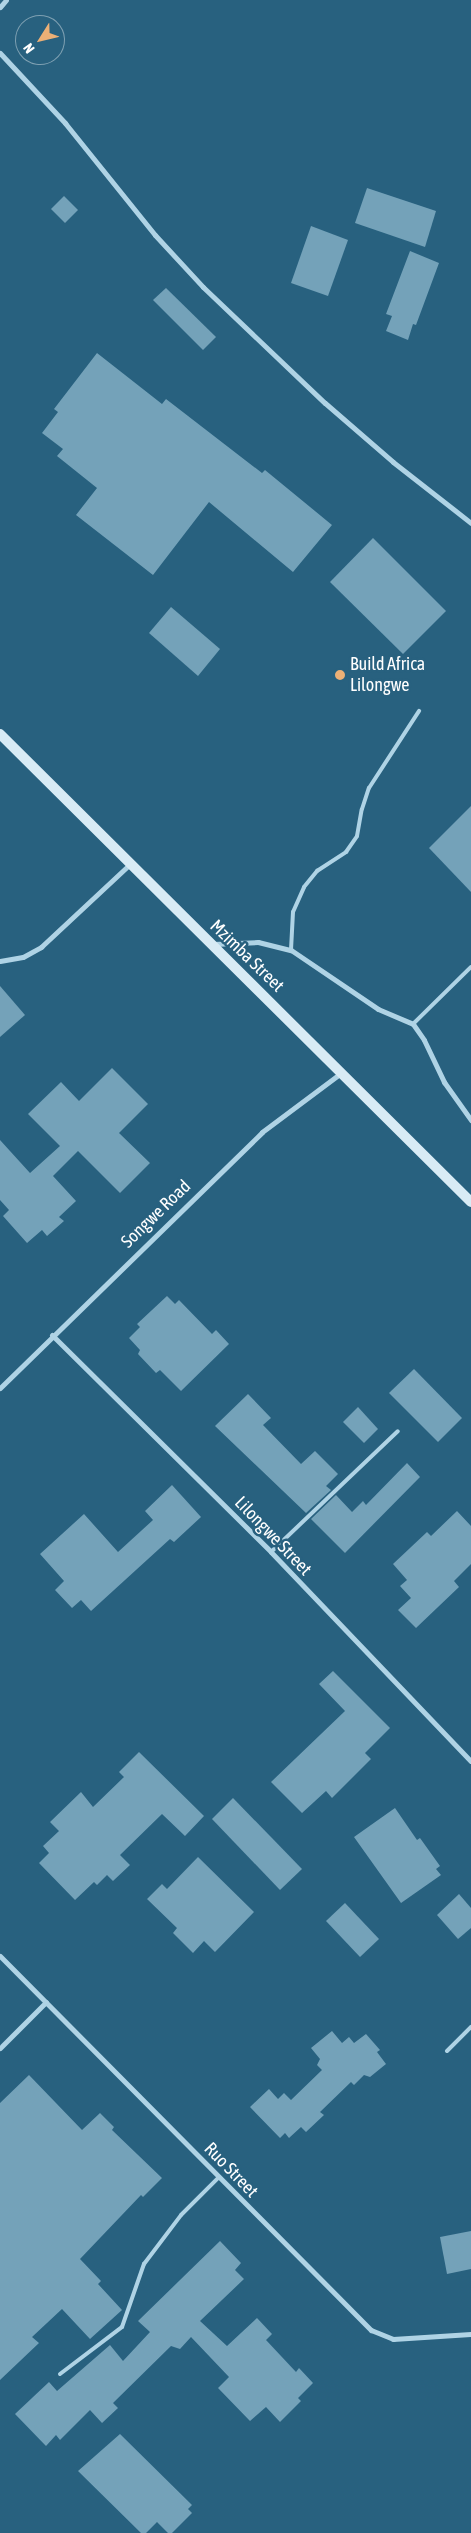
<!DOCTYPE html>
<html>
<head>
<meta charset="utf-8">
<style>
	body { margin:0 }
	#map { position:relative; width:471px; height:2533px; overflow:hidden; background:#28617f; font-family:"Asap Condensed",sans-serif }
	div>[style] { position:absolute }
	.building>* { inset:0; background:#74a2b9 }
	.service>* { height:4px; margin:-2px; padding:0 2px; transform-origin:2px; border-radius:2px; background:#afd3e5 }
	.minor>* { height:5px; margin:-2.5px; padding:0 2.5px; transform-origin:2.5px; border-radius:2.5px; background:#afd3e5 }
	.secondary>* { height:10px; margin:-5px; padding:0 5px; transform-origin:5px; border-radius:5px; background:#d8ebf5 }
	.dots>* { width:14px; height:14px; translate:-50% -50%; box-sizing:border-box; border:2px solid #28617f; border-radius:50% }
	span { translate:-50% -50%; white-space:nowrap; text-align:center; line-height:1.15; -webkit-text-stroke:5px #28617f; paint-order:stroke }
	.poi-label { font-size:18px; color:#fff }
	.left { translate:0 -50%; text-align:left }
	.street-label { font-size:18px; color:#fff }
	.north { position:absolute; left:15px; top:15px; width:50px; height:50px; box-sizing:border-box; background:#28617f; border:1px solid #7ea0b2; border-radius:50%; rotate:234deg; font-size:14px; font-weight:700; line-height:20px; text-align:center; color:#fff }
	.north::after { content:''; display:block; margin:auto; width:18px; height:22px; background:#ecb076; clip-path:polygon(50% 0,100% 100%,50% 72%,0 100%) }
</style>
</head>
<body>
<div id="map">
	<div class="building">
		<i style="clip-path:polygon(367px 188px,436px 211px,425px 247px,355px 223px)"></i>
		<i style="clip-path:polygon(64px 196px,78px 210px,65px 223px,51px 209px)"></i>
		<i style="clip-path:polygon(311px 226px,348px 240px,328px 296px,291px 283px)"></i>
		<i style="clip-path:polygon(410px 251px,439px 263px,416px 325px,413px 324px,408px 340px,386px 331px,392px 316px,386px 314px)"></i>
		<i style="clip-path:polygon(166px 288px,216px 337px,203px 350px,153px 300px)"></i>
		<i style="clip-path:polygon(97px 353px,162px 404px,166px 399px,262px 473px,265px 470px,332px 525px,293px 572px,209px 502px,153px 575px,76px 515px,97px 488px,57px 456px,63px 449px,42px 433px,58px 412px,54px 409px)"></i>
		<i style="clip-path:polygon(373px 538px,446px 611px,403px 654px,330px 582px)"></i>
		<i style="clip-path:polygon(171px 607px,220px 649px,198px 676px,149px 633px)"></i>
		<i style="clip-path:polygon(471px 806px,471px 892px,429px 848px)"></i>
		<i style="clip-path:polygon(0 986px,25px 1015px,0 1037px)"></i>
		<i style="clip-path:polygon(112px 1068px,148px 1104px,119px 1133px,150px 1163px,120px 1193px,78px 1151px,53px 1176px,76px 1201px,59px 1217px,64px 1221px,47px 1236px,42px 1230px,27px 1243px,3px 1216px,9px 1210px,0 1200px,0 1140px,30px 1173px,60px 1146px,28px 1114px,61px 1082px,79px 1101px)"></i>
		<i style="clip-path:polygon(167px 1296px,175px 1304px,179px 1300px,212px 1334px,216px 1330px,229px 1344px,181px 1391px,160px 1370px,156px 1373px,138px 1354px,140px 1350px,129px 1338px,140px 1327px,137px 1324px)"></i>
		<i style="clip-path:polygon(414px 1369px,462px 1418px,438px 1442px,389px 1393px)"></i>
		<i style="clip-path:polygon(248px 1394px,271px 1418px,263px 1425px,301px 1464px,315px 1451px,338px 1474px,326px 1486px,331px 1490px,306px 1513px,215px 1426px)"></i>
		<i style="clip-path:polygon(358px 1407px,378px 1429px,364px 1443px,343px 1422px)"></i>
		<i style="clip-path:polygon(407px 1463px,420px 1477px,345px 1553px,311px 1519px,336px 1495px,352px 1512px,363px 1501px,366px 1505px)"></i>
		<i style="clip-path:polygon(172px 1485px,201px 1517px,174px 1542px,170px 1539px,91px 1611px,81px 1600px,72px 1608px,55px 1590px,64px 1581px,40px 1554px,84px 1514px,118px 1552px,153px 1520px,145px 1511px)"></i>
		<i style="clip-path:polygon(457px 1511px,471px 1526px,471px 1564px,454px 1581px,459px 1587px,416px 1628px,398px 1610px,411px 1598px,400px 1586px,407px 1580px,393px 1564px,427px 1532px,431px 1536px)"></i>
		<i style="clip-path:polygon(333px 1671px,390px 1728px,365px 1753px,371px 1759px,332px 1798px,326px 1791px,302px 1813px,271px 1782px,345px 1711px,319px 1684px)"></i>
		<i style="clip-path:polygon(139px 1752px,204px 1816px,185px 1836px,162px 1814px,120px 1855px,130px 1865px,113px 1881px,107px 1875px,97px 1885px,94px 1882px,75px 1900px,39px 1863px,49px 1853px,43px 1846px,59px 1831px,50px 1822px,81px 1792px,93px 1807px,124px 1777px,119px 1772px)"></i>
		<i style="clip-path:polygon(233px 1798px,302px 1869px,280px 1890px,212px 1819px)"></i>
		<i style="clip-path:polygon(395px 1808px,417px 1840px,420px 1838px,440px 1866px,436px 1869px,441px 1875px,401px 1903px,354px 1837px)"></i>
		<i style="clip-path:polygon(198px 1857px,254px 1912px,215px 1952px,204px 1941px,193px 1953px,173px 1933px,177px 1928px,147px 1899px,162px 1884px,167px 1889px)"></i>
		<i style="clip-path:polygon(459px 1894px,471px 1908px,471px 1928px,458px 1939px,437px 1915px)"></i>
		<i style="clip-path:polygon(345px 1903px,379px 1939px,360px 1957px,326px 1921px)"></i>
		<i style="clip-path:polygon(332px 2031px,342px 2043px,349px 2037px,354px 2043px,366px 2034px,380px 2050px,377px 2052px,386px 2064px,370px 2077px,364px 2075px,354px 2085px,351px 2082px,320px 2112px,324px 2115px,306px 2132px,301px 2127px,289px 2138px,285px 2133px,280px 2138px,250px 2107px,269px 2089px,278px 2099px,284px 2093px,291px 2100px,322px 2070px,317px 2065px,320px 2059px,311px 2048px)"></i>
		<i style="clip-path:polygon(29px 2075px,82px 2130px,100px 2113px,114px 2127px,112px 2130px,162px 2178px,143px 2197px,141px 2195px,80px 2259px,101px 2281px,98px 2284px,122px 2310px,90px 2339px,62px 2309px,32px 2337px,39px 2343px,0 2380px,0 2103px)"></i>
		<i style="clip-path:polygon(471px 2231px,471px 2269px,447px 2274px,440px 2237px)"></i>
		<i style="clip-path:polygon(220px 2241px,241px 2263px,235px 2270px,244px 2279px,200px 2321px,227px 2346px,257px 2318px,272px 2334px,266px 2340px,296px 2372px,299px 2368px,313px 2383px,298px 2398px,301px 2401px,280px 2422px,266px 2407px,250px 2421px,218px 2388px,229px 2377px,191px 2337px,180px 2349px,171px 2346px,113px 2403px,118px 2408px,102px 2423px,90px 2410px,60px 2440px,56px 2435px,46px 2446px,15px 2414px,49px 2382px,57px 2391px,110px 2345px,123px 2361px,150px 2332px,138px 2321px)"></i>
		<i style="clip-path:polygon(120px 2434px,192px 2505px,188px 2509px,192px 2513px,172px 2533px,168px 2533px,157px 2522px,146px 2533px,141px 2533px,78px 2471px)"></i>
	</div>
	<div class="service">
		<i style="left:291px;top:950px;width:38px;rotate:-87deg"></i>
		<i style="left:293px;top:912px;width:27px;rotate:-66deg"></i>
		<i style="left:304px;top:887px;width:21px;rotate:-51deg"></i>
		<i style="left:317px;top:871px;width:35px;rotate:-33deg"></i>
		<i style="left:346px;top:852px;width:19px;rotate:-55deg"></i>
		<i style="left:357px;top:836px;width:27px;rotate:-80deg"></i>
		<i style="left:362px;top:809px;width:22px;rotate:-72deg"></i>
		<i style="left:369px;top:788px;width:92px;rotate:-57deg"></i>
		<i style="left:413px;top:1024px;width:81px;rotate:-44.5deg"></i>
		<i style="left:271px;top:1552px;width:175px;rotate:-43.6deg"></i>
		<i style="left:447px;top:2051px;width:34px;rotate:-45deg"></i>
		<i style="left:60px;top:2374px;width:78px;rotate:-37.2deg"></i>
		<i style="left:122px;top:2327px;width:67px;rotate:-70.8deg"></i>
		<i style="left:144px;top:2264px;width:61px;rotate:-52.9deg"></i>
		<i style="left:181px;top:2215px;width:54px;rotate:-45deg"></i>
	</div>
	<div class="minor">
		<i style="left:0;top:7px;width:9px;rotate:-49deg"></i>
		<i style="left:0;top:53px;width:96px;rotate:47.1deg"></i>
		<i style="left:65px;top:123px;width:144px;rotate:51.2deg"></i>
		<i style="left:155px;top:235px;width:71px;rotate:47.3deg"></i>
		<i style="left:203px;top:287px;width:168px;rotate:43.6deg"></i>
		<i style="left:325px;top:403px;width:90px;rotate:40.9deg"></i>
		<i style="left:393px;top:462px;width:99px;rotate:38deg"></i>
		<i style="left:213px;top:944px;width:45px;rotate:-2.5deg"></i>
		<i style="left:258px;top:942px;width:34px;rotate:14deg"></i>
		<i style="left:291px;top:950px;width:105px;rotate:34.1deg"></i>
		<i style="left:378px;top:1009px;width:38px;rotate:23deg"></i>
		<i style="left:413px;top:1024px;width:19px;rotate:55deg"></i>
		<i style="left:424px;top:1040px;width:47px;rotate:64.5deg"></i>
		<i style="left:444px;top:1082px;width:47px;rotate:54.6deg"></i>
		<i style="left:0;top:961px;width:23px;rotate:-10deg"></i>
		<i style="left:23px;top:957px;width:21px;rotate:-29deg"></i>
		<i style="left:41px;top:947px;width:122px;rotate:-43deg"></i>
		<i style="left:52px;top:1335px;width:308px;rotate:44.7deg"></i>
		<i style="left:271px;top:1552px;width:289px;rotate:46.3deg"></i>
		<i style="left:0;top:1388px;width:366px;rotate:-44.3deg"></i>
		<i style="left:262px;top:1132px;width:99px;rotate:-36.8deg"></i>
		<i style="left:0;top:1956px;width:527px;rotate:45.23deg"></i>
		<i style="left:371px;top:2330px;width:24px;rotate:22deg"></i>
		<i style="left:393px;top:2339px;width:78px;rotate:-3.7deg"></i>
		<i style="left:0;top:2048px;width:65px;rotate:-45deg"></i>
	</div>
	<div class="secondary">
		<i style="left:0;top:734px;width:664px;rotate:44.82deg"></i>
	</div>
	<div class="dots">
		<i style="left:340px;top:675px;background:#ecb076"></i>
	</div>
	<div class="poi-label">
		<span class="left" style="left:350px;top:675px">Build Africa<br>Lilongwe</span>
	</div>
	<div class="street-label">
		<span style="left:247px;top:956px;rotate:44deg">Mzimba Street</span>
		<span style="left:156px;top:1214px;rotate:-44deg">Songwe Road</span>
		<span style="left:273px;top:1536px;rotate:46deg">Lilongwe Street</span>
		<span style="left:231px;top:2170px;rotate:46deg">Ruo Street</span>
	</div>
	<div class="north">N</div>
</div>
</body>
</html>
